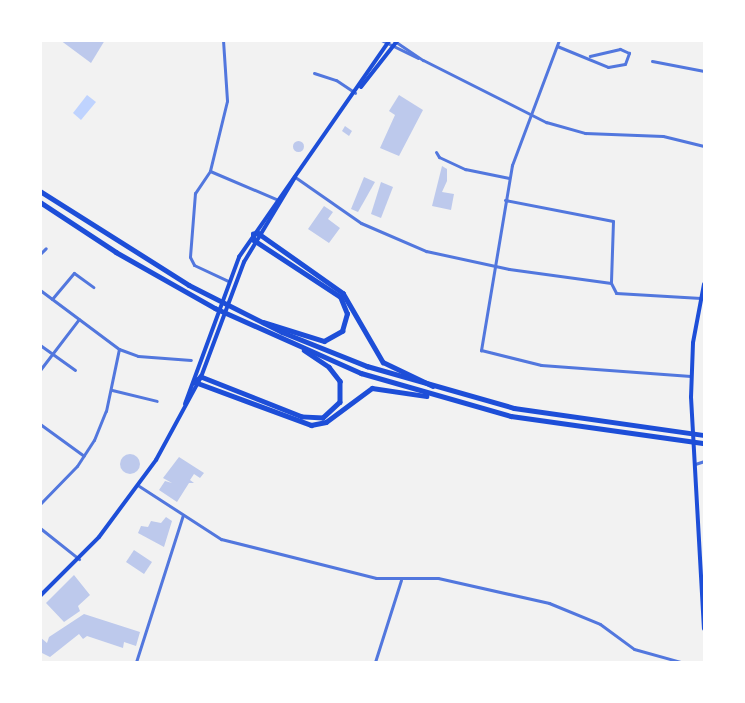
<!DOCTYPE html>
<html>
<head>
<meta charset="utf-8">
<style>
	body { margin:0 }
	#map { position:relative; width:745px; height:703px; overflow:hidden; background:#f2f2f2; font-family:"DM Sans",sans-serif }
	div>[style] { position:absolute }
	.water>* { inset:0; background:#bfd3fe }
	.building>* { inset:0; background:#bdc9ec }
	.round { border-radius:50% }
	.minor>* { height:3px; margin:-1.5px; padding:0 1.5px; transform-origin:1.5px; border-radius:1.5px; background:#5277de }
	.secondary>* { height:4px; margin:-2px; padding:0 2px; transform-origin:2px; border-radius:2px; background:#1d4ed8 }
	.trunk>* { height:4.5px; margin:-2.25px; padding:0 2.25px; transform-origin:2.25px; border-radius:2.25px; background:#1d4ed8 }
	span { translate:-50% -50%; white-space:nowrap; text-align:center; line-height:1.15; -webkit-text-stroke:6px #fff; paint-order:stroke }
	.frame { position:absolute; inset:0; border:42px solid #fff; pointer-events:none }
</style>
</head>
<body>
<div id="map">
	<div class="water">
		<i style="clip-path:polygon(87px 95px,96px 102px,81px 120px,73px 113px)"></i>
	</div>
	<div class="building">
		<i style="clip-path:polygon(60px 40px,105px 40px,91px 63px)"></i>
		<i style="clip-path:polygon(399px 95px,423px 110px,399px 156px,380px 148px,395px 115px,389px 111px)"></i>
		<i style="clip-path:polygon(345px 126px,352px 131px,349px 136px,342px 131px)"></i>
		<i class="round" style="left:292.5px;top:140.5px;width:11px;height:11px"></i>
		<i style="clip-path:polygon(442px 166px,447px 169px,447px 181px,442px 192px,454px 194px,451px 210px,432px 206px)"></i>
		<i style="clip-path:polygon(364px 177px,375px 182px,358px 212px,351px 209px)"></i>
		<i style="clip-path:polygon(381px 182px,393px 187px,381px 218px,371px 214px)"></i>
		<i style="clip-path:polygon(324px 206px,333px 212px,328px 219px,340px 228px,329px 243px,308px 229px)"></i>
		<i class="round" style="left:120px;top:454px;width:20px;height:20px"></i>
		<i style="clip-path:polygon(179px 457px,204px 473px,200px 478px,194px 474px,190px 480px,194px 483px,189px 483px,177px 502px,159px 490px,165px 481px,172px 483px,163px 478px)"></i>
		<i style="clip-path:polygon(166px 517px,172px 521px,164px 547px,138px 533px,141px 526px,148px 527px,151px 521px,161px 523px)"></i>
		<i style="clip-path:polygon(134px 550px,152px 562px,144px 574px,126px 562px)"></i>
		<i style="clip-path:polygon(74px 575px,90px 595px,78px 606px,80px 611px,64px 622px,46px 603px)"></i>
		<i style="clip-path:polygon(84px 614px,140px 632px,136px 646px,124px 642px,123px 648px,87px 636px,83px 639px,79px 634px,50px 657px,40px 652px,40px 637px,47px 643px,49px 637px)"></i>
	</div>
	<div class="minor">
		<i style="left:223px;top:40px;width:61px;rotate:86.2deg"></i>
		<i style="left:227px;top:101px;width:72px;rotate:103.7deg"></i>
		<i style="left:210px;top:171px;width:72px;rotate:23deg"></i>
		<i style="left:381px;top:40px;width:41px;rotate:25.9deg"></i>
		<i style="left:393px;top:40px;width:36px;rotate:34deg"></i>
		<i style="left:423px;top:60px;width:138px;rotate:26.8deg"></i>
		<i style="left:546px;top:122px;width:41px;rotate:15.8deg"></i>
		<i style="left:585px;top:133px;width:78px;rotate:2.2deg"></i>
		<i style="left:663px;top:136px;width:42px;rotate:13.7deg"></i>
		<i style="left:559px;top:40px;width:134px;rotate:110.6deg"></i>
		<i style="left:512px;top:165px;width:188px;rotate:99.5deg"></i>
		<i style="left:481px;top:350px;width:62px;rotate:14deg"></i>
		<i style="left:541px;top:365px;width:150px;rotate:4.2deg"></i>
		<i style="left:557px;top:46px;width:55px;rotate:22.4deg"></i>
		<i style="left:608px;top:67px;width:17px;rotate:-10deg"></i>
		<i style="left:625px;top:64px;width:12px;rotate:-70deg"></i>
		<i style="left:629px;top:53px;width:10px;rotate:-156deg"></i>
		<i style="left:620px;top:49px;width:31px;rotate:167deg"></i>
		<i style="left:652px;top:61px;width:53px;rotate:10.9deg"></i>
		<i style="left:314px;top:73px;width:23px;rotate:18deg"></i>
		<i style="left:336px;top:80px;width:23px;rotate:34deg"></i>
		<i style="left:436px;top:152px;width:6px;rotate:59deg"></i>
		<i style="left:439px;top:157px;width:29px;rotate:25deg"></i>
		<i style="left:465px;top:169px;width:45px;rotate:11.6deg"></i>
		<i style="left:210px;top:171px;width:27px;rotate:124deg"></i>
		<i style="left:195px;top:193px;width:64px;rotate:94.5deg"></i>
		<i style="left:190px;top:257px;width:9px;rotate:63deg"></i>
		<i style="left:194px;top:265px;width:38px;rotate:25deg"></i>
		<i style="left:295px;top:177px;width:80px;rotate:34.9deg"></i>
		<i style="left:361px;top:223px;width:71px;rotate:23.3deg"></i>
		<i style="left:426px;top:251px;width:85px;rotate:12.2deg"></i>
		<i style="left:509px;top:269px;width:103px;rotate:7.8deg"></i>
		<i style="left:611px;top:283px;width:11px;rotate:63deg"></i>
		<i style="left:616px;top:293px;width:85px;rotate:3.4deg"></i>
		<i style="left:505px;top:200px;width:110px;rotate:11deg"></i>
		<i style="left:613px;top:221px;width:61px;rotate:91.9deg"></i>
		<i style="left:40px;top:254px;width:8px;rotate:-45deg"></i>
		<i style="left:40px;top:290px;width:99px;rotate:36.8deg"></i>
		<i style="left:119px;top:349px;width:20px;rotate:20deg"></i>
		<i style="left:138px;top:356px;width:53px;rotate:4.3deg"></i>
		<i style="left:52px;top:299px;width:34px;rotate:-50deg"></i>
		<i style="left:74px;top:273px;width:24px;rotate:36deg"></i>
		<i style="left:40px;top:345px;width:43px;rotate:35.5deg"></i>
		<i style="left:40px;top:370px;width:64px;rotate:-52.6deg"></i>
		<i style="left:112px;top:390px;width:46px;rotate:13.7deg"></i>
		<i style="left:40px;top:424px;width:54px;rotate:36deg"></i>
		<i style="left:695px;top:464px;width:9px;rotate:-18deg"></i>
		<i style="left:139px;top:486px;width:98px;rotate:32.9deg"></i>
		<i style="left:221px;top:539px;width:160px;rotate:14.1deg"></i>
		<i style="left:376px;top:578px;width:62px"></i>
		<i style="left:438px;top:578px;width:114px;rotate:12.7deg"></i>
		<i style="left:549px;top:603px;width:55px;rotate:22.4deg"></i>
		<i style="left:600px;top:624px;width:42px;rotate:36.3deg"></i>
		<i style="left:634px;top:649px;width:49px;rotate:15.5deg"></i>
		<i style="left:40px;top:504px;width:53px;rotate:-45.8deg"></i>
		<i style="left:77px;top:466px;width:31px;rotate:-57deg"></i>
		<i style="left:94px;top:440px;width:31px;rotate:-68deg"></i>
		<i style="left:106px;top:411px;width:63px;rotate:-78.2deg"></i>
		<i style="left:40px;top:528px;width:50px;rotate:38.5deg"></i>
		<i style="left:136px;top:662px;width:154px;rotate:-72.3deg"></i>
		<i style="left:375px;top:662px;width:86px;rotate:-72.4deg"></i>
	</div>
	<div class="secondary">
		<i style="left:361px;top:87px;width:60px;rotate:-51.8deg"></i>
		<i style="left:704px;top:284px;width:60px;rotate:100.6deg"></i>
		<i style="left:693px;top:343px;width:54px;rotate:92.1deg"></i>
		<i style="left:691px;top:397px;width:232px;rotate:86.8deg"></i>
		<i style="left:185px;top:404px;width:157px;rotate:-69.8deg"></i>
		<i style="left:239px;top:257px;width:264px;rotate:-55.2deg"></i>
		<i style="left:40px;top:596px;width:83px;rotate:-45deg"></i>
		<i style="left:99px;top:537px;width:96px;rotate:-53.5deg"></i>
		<i style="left:156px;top:460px;width:94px;rotate:-61.5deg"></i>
		<i style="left:201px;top:377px;width:123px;rotate:-69.5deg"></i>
		<i style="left:244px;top:262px;width:99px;rotate:-59deg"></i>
	</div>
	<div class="trunk">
		<i style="left:40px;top:191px;width:176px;rotate:32.2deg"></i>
		<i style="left:189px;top:285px;width:104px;rotate:26.8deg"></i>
		<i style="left:282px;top:332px;width:92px;rotate:21.8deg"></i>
		<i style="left:367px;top:366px;width:153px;rotate:15.9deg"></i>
		<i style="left:514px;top:408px;width:192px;rotate:8.1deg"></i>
		<i style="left:40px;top:202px;width:91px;rotate:33.3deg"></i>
		<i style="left:116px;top:252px;width:114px;rotate:29.5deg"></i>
		<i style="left:215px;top:308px;width:160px;rotate:24deg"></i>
		<i style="left:361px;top:373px;width:156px;rotate:16deg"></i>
		<i style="left:511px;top:416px;width:195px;rotate:8deg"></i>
		<i style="left:263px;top:322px;width:64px;rotate:17.3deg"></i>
		<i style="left:324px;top:341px;width:21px;rotate:-29deg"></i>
		<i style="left:342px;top:331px;width:18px;rotate:-74deg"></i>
		<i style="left:347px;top:314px;width:18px;rotate:-112deg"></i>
		<i style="left:340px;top:297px;width:104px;rotate:-146.8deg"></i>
		<i style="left:253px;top:240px;width:6px;rotate:-90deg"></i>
		<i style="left:253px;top:234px;width:5px;rotate:-11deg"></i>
		<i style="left:258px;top:233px;width:104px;rotate:35.2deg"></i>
		<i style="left:343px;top:293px;width:80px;rotate:59.9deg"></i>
		<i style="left:383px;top:362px;width:55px;rotate:25.6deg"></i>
		<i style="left:304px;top:350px;width:30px;rotate:34deg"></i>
		<i style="left:329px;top:367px;width:18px;rotate:52deg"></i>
		<i style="left:340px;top:381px;width:21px;rotate:90deg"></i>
		<i style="left:340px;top:402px;width:23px;rotate:137deg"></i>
		<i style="left:323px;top:418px;width:21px;rotate:-177deg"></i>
		<i style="left:302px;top:417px;width:109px;rotate:-158.4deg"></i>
		<i style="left:201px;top:377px;width:8px;rotate:140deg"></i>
		<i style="left:195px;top:382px;width:124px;rotate:20.3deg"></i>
		<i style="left:311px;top:425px;width:15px;rotate:-11deg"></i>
		<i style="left:326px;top:422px;width:57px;rotate:-36.5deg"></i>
		<i style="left:372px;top:388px;width:55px;rotate:8.4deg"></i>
	</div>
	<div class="frame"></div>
</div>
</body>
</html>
